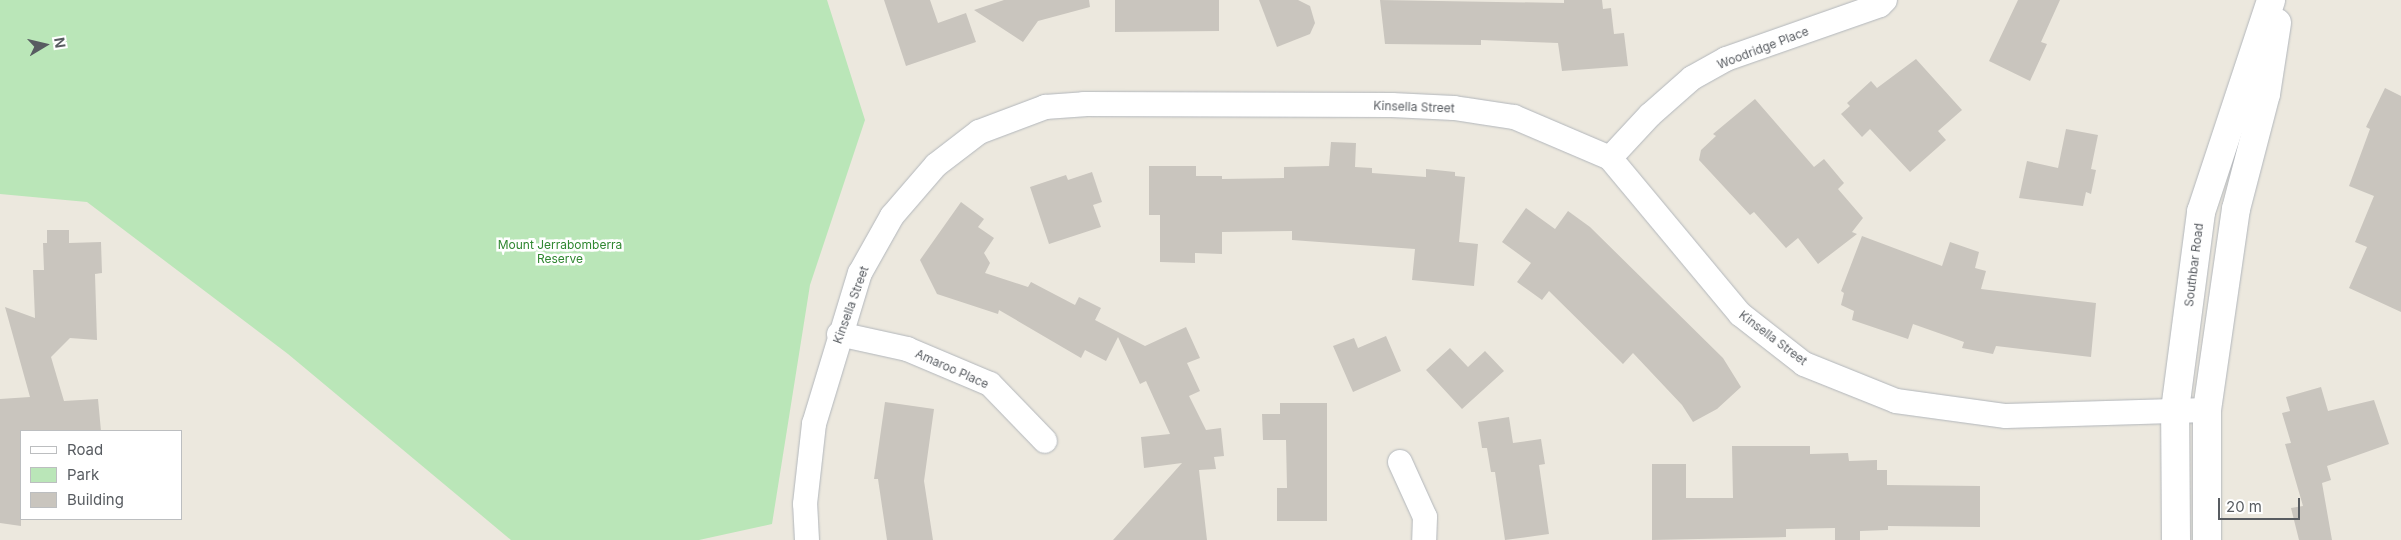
<!DOCTYPE html>
<html>
<head>
<meta charset="utf-8">
<style>
	body { margin:0 }
	#map { position:relative; width:2401px; height:540px; overflow:hidden; background:#ece8de; font-family:Inter,sans-serif }
	div>[style] { position:absolute }
	.green>* { inset:0; background:#bae6b8 }
	.building>* { inset:0; background:#c9c5be }
	.roads { filter:drop-shadow(0 0 1px #b2b6bb) drop-shadow(0 0 1px #b2b6bb) }
	.minor>* { height:24px; margin:-12px; padding:0 12px; transform-origin:12px; border-radius:12px; background:#fff }
	.secondary>* { height:28px; margin:-14px; padding:0 14px; transform-origin:14px; border-radius:14px; background:#fff }
	span { translate:-50% -50%; white-space:nowrap; text-align:center; line-height:1.15; -webkit-text-stroke:5px #fff; paint-order:stroke }
	.street-label { font-size:12px; color:#585c61 }
	.park-label { font-size:12px; color:#308731 }
	.legend { position:absolute; left:20px; top:430px; width:162px; height:90px; box-sizing:border-box; background:#fff; border:1px solid #bcbec0; margin:0; padding:6px 9px; list-style:none; font-size:15px; color:#585c61 }
	.legend li { display:flex; align-items:center; gap:10px; height:25px }
	.legend b { width:25px; border:1px solid #bcbec0 }
	.north { position:absolute; left:20px; top:20px; width:50px; height:50px; -webkit-text-stroke:4px #fff; paint-order:stroke; rotate:81deg; font-size:14px; font-weight:700; line-height:20px; text-align:center; color:#585c61 }
	.north::after { content:''; display:block; margin:auto; width:18px; height:22px; background:#585c61; clip-path:polygon(50% 0,100% 100%,50% 72%,0 100%) }
	.scale { position:absolute; left:2218px; top:498px; width:82px; height:22px; box-sizing:border-box; border:2px solid #585c61; border-top:0; padding-left:6px; font-size:15px; line-height:18px; white-space:nowrap; color:#585c61; -webkit-text-stroke:4px #fff; paint-order:stroke }
</style>
</head>
<body>
<div id="map">
	<div class="green">
		<i style="clip-path:polygon(0 0,827px 0,865px 120px,810px 285px,772px 524px,699px 540px,511px 540px,288px 354px,87px 202px,0 194px)"></i>
	</div>
	<div class="building">
		<i style="clip-path:polygon(884px 0,930px 0,938px 23px,966px 13px,976px 42px,906px 66px)"></i>
		<i style="clip-path:polygon(1004px 0,1089px 0,1090px 7px,1038px 21px,1023px 42px,974px 10px)"></i>
		<i style="clip-path:polygon(1115px 0,1219px 0,1219px 31px,1115px 32px)"></i>
		<i style="clip-path:polygon(1259px 0,1298px 0,1310px 6px,1315px 23px,1310px 34px,1277px 47px)"></i>
		<i style="clip-path:polygon(1380px 0,1564px 3px,1564px 0,1602px 0,1603px 9px,1611px 8px,1614px 34px,1624px 33px,1628px 66px,1562px 71px,1558px 43px,1481px 40px,1481px 45px,1385px 44px)"></i>
		<i style="clip-path:polygon(2018px 0,2060px 0,2041px 42px,2047px 44px,2030px 81px,1989px 61px)"></i>
		<i style="clip-path:polygon(1916px 59px,1962px 110px,1938px 131px,1946px 140px,1910px 172px,1870px 129px,1862px 137px,1841px 114px,1850px 106px,1847px 103px,1871px 81px,1877px 88px)"></i>
		<i style="clip-path:polygon(2385px 88px,2401px 96px,2401px 312px,2349px 288px,2367px 247px,2355px 242px,2374px 196px,2349px 186px,2370px 129px,2366px 127px)"></i>
		<i style="clip-path:polygon(1755px 99px,1814px 167px,1824px 159px,1844px 183px,1838px 189px,1863px 218px,1852px 232px,1857px 234px,1818px 264px,1798px 238px,1786px 248px,1754px 212px,1750px 215px,1699px 160px,1701px 150px,1716px 136px,1713px 134px)"></i>
		<i style="clip-path:polygon(2066px 129px,2098px 135px,2091px 169px,2096px 170px,2091px 194px,2086px 192px,2083px 206px,2019px 198px,2027px 161px,2058px 168px)"></i>
		<i style="clip-path:polygon(1331px 142px,1356px 143px,1355px 167px,1372px 168px,1372px 173px,1426px 177px,1426px 169px,1455px 172px,1455px 176px,1465px 177px,1459px 242px,1478px 244px,1474px 286px,1412px 280px,1415px 249px,1292px 240px,1292px 231px,1222px 232px,1222px 254px,1195px 253px,1195px 263px,1160px 262px,1160px 215px,1149px 215px,1149px 166px,1196px 166px,1196px 176px,1222px 176px,1222px 179px,1284px 178px,1284px 167px,1329px 166px)"></i>
		<i style="clip-path:polygon(1092px 172px,1102px 202px,1093px 205px,1101px 227px,1049px 244px,1030px 187px,1066px 175px,1068px 180px)"></i>
		<i style="clip-path:polygon(961px 202px,984px 219px,978px 227px,994px 238px,984px 253px,990px 263px,985px 273px,1028px 287px,1031px 282px,1075px 305px,1079px 297px,1101px 308px,1095px 320px,1145px 346px,1186px 327px,1200px 358px,1187px 363px,1200px 391px,1189px 396px,1206px 430px,1221px 428px,1224px 456px,1214px 457px,1216px 469px,1199px 470px,1207px 540px,1113px 540px,1182px 463px,1144px 468px,1141px 437px,1170px 434px,1146px 381px,1140px 384px,1118px 337px,1106px 361px,1085px 350px,1081px 358px,999px 310px,998px 314px,937px 294px,920px 260px)"></i>
		<i style="clip-path:polygon(1526px 208px,1555px 229px,1568px 211px,1590px 227px,1723px 358px,1741px 387px,1717px 409px,1693px 422px,1682px 405px,1633px 353px,1623px 364px,1549px 291px,1542px 300px,1517px 282px,1531px 263px,1502px 242px)"></i>
		<i style="clip-path:polygon(47px 230px,69px 230px,69px 243px,101px 242px,102px 273px,95px 274px,97px 340px,70px 338px,51px 357px,64px 401px,98px 399px,101px 431px,21px 431px,21px 526px,0 523px,0 399px,30px 397px,5px 307px,35px 318px,33px 270px,44px 270px,43px 243px,47px 243px)"></i>
		<i style="clip-path:polygon(1862px 236px,1942px 266px,1950px 242px,1979px 252px,1975px 268px,1986px 271px,1981px 289px,2096px 303px,2091px 357px,1996px 346px,1993px 354px,1962px 348px,1964px 342px,1913px 324px,1908px 339px,1852px 320px,1854px 311px,1841px 305px,1844px 293px,1841px 291px)"></i>
		<i style="clip-path:polygon(1386px 336px,1401px 371px,1353px 392px,1333px 346px,1354px 338px,1358px 348px)"></i>
		<i style="clip-path:polygon(1450px 348px,1468px 367px,1485px 351px,1504px 371px,1462px 409px,1426px 370px)"></i>
		<i style="clip-path:polygon(2321px 387px,2328px 411px,2374px 400px,2389px 444px,2327px 466px,2331px 480px,2322px 483px,2332px 540px,2299px 540px,2291px 508px,2303px 506px,2285px 444px,2291px 443px,2282px 413px,2290px 411px,2286px 397px)"></i>
		<i style="clip-path:polygon(885px 402px,934px 409px,924px 481px,933px 540px,887px 540px,878px 479px,874px 479px)"></i>
		<i style="clip-path:polygon(1280px 403px,1327px 403px,1327px 521px,1277px 521px,1277px 488px,1287px 488px,1286px 440px,1263px 440px,1262px 414px,1280px 414px)"></i>
		<i style="clip-path:polygon(1509px 417px,1513px 443px,1541px 439px,1545px 464px,1539px 465px,1549px 534px,1505px 540px,1495px 472px,1491px 472px,1487px 448px,1482px 448px,1478px 422px)"></i>
		<i style="clip-path:polygon(1732px 446px,1810px 446px,1810px 454px,1848px 453px,1849px 461px,1877px 460px,1877px 470px,1887px 470px,1887px 485px,1980px 486px,1980px 527px,1888px 526px,1888px 530px,1860px 531px,1860px 540px,1835px 540px,1835px 528px,1786px 529px,1786px 537px,1652px 540px,1652px 464px,1686px 464px,1686px 498px,1733px 498px)"></i>
	</div>
	<div class="roads">
		<div class="minor">
			<i style="left:1610px;top:158px;width:59px;rotate:-47.1deg"></i>
			<i style="left:1650px;top:115px;width:56px;rotate:-41.4deg"></i>
			<i style="left:1692px;top:78px;width:39px;rotate:-29deg"></i>
			<i style="left:1726px;top:59px;width:163px;rotate:-19.3deg"></i>
			<i style="left:1880px;top:5px;width:7px;rotate:-45deg"></i>
			<i style="left:839px;top:334px;width:70px;rotate:12.4deg"></i>
			<i style="left:907px;top:349px;width:90px;rotate:22.9deg"></i>
			<i style="left:990px;top:384px;width:79px;rotate:46deg"></i>
			<i style="left:1400px;top:462px;width:60px;rotate:65.6deg"></i>
			<i style="left:1425px;top:517px;width:23px;rotate:92deg"></i>
			<i style="left:807px;top:540px;width:36px;rotate:-93deg"></i>
			<i style="left:805px;top:504px;width:81px;rotate:-83.6deg"></i>
			<i style="left:814px;top:424px;width:158px;rotate:-73.1deg"></i>
			<i style="left:860px;top:273px;width:65px;rotate:-60.7deg"></i>
			<i style="left:892px;top:216px;width:67px;rotate:-49.2deg"></i>
			<i style="left:936px;top:165px;width:54px;rotate:-37.5deg"></i>
			<i style="left:979px;top:132px;width:71px;rotate:-20.7deg"></i>
			<i style="left:1045px;top:107px;width:39px;rotate:-4deg"></i>
			<i style="left:1084px;top:104px;width:308px;rotate:0.2deg"></i>
			<i style="left:1392px;top:105px;width:62px;rotate:2.8deg"></i>
			<i style="left:1454px;top:108px;width:61px;rotate:8.5deg"></i>
			<i style="left:1514px;top:117px;width:104px;rotate:23.1deg"></i>
			<i style="left:1610px;top:158px;width:203px;rotate:50.2deg"></i>
			<i style="left:1740px;top:314px;width:81px;rotate:38deg"></i>
			<i style="left:1804px;top:364px;width:99px;rotate:21.9deg"></i>
			<i style="left:1896px;top:401px;width:111px;rotate:7.8deg"></i>
			<i style="left:2006px;top:416px;width:201px;rotate:-1.7deg"></i>
		</div>
		<div class="secondary">
			<i style="left:2176px;top:540px;width:130px;rotate:-90.4deg"></i>
			<i style="left:2175px;top:410px;width:200px;rotate:-82.5deg"></i>
			<i style="left:2201px;top:212px;width:223px;rotate:-71.7deg"></i>
			<i style="left:2207px;top:540px;width:130px;rotate:-90deg"></i>
			<i style="left:2207px;top:410px;width:203px;rotate:-81.8deg"></i>
			<i style="left:2236px;top:209px;width:119px;rotate:-75.4deg"></i>
			<i style="left:2266px;top:94px;width:72px;rotate:-81.2deg"></i>
		</div>
	</div>
	<div class="street-label">
		<span style="left:1763px;top:48px;rotate:-21deg">Woodridge Place</span>
		<span style="left:1414px;top:107px;rotate:2deg">Kinsella Street</span>
		<span style="left:2194px;top:265px;rotate:-83deg">Southbar Road</span>
		<span style="left:851px;top:305px;rotate:-70deg">Kinsella Street</span>
		<span style="left:1773px;top:338px;rotate:37deg">Kinsella Street</span>
		<span style="left:952px;top:369px;rotate:24deg">Amaroo Place</span>
	</div>
	<div class="park-label">
		<span style="left:560px;top:252px">Mount Jerrabomberra<br>Reserve</span>
	</div>
	<ul class="legend">
	<li><b style="height:6px;background:#fff"></b>Road</li>
	<li><b style="height:14px;background:#bae6b8"></b>Park</li>
	<li><b style="height:14px;background:#c9c5be"></b>Building</li>
	</ul>
	<div class="north">N</div>
	<div class="scale">20 m</div>
</div>
</body>
</html>
